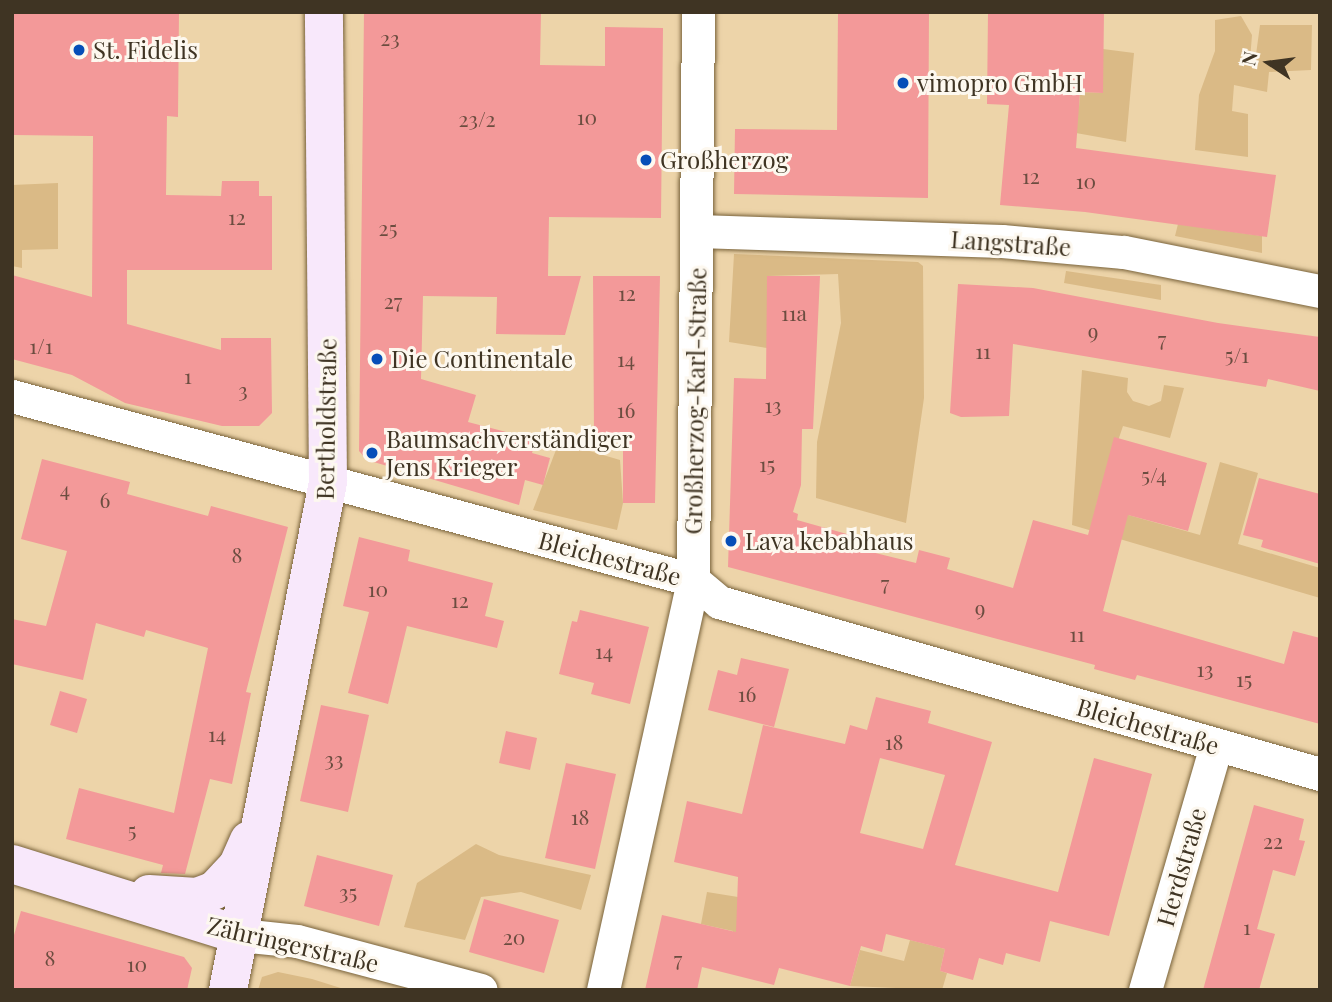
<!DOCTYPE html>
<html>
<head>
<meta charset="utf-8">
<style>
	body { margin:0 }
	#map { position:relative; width:1332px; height:1002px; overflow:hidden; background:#edd4a9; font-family:"Playfair Display",serif }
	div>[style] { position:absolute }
	.green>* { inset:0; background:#daba86 }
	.building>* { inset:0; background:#f39999 }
	.roads { filter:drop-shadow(0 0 2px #79633b) drop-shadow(0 0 2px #79633b) }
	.street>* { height:33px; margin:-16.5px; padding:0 16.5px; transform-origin:16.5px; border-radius:16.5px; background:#fff }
	.secondary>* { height:38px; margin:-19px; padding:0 19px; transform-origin:19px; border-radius:19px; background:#f8e8fb }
	.dots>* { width:19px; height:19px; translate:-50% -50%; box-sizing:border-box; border:4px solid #fdf8ef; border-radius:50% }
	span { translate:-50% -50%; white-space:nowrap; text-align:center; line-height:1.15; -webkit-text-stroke:6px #fdf8ef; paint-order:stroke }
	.number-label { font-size:21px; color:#6c4d40 }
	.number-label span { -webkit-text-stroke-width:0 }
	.poi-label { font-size:24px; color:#3f3423 }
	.left { translate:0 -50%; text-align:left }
	.street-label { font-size:24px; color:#3f3423 }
	.frame { position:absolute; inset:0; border:14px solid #3f3423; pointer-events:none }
	.north { position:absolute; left:1234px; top:28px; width:70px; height:70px; -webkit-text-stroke:5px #fdf8ef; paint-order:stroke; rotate:283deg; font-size:19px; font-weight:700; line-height:28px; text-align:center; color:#3f3423 }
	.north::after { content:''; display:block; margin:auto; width:24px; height:32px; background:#3f3423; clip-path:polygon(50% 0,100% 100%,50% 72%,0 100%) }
</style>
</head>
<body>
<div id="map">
	<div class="green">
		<i style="clip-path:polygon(1241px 16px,1252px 35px,1250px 60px,1255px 62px,1260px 25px,1312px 25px,1311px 70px,1269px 72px,1267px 92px,1234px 85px,1232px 111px,1248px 114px,1248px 157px,1195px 150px,1199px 95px,1215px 51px,1215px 20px)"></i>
		<i style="clip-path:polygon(1103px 49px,1134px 53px,1126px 142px,1076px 133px,1071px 107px,1079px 107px,1080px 92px,1103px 93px)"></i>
		<i style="clip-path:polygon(58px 183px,58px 249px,22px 250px,22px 268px,12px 266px,12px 185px)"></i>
		<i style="clip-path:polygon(1178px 224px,1262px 236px,1262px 253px,1175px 236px)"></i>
		<i style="clip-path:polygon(734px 254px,918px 262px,923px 266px,924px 398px,906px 523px,816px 498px,817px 442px,841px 323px,838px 274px,768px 276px,767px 348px,729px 342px)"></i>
		<i style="clip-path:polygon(1066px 271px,1161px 285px,1161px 300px,1064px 283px)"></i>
		<i style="clip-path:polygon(1082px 370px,1128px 378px,1127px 392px,1133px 401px,1149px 406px,1161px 401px,1164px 385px,1184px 388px,1170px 438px,1123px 426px,1096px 506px,1200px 535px,1220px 462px,1258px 473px,1238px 544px,1320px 568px,1320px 598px,1072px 525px)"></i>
		<i style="clip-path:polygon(559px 442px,620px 460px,623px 503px,617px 530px,533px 510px)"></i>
		<i style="clip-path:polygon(476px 844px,499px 855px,591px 875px,581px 910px,521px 892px,481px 897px,465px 940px,404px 927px,417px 883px)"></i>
		<i style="clip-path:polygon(707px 892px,738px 897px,762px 918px,732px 952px,733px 931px,701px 924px)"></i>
		<i style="clip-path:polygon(910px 940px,945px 949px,940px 971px,947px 973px,942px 990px,850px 986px,860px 950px,904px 961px)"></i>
		<i style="clip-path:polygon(278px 972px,312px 979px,347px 990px,258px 990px,262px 977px)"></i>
	</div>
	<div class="building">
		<i style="clip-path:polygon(12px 12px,179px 12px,178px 117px,167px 116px,166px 195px,221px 196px,222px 181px,259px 181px,259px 196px,272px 196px,272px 270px,127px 270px,127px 324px,221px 350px,221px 338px,271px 338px,272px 413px,259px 426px,222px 426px,125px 403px,72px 375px,12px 359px,12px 275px,92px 297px,93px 136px,14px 135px)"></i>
		<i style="clip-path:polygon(364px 12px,541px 12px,540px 65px,605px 66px,605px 27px,663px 28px,661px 218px,549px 217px,548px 276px,581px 276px,565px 335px,496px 334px,497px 297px,423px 296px,421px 379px,476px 395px,468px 422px,536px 440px,532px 453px,550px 458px,543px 485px,525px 480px,519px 505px,367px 460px,359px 451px)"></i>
		<i style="clip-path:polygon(838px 12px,929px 12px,928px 198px,734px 194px,735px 129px,837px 130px)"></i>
		<i style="clip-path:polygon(988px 12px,1104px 12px,1103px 93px,1080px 92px,1076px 148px,1276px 175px,1267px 237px,1085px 212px,1000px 205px,1009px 105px,987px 104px)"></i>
		<i style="clip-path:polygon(593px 276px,660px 276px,655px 503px,623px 503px,623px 443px,615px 443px,615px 436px,594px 436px)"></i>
		<i style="clip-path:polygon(767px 276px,820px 276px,813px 429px,802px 429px,801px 485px,793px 512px,798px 514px,797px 520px,854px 536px,851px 547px,916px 563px,919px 550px,950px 558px,947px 569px,1013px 588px,1033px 520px,1088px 535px,1114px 437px,1207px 463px,1188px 531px,1128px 515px,1103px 611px,1284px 664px,1293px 631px,1320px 638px,1320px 724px,1137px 675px,1135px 680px,1094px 669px,1095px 665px,728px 567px,734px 378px,766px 379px)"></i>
		<i style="clip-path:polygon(958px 284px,1033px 288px,1218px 323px,1320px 337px,1320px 391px,1268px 379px,1266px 387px,1013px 344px,1009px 416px,961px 417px,950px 413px)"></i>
		<i style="clip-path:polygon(42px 459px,130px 482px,127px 494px,208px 516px,211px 506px,288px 527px,246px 692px,251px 693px,232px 784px,210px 779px,185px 874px,161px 873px,163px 865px,66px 839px,79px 788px,174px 813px,208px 648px,146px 630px,144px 637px,96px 623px,83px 680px,12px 664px,12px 619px,46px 626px,67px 551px,21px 539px)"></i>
		<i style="clip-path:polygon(1259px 478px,1320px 494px,1320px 564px,1261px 547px,1263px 540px,1243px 535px)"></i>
		<i style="clip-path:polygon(359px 537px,410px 550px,408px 561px,493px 583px,485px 616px,504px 621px,497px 648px,407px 626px,388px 704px,348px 693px,369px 612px,343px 606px)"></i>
		<i style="clip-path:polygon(580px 610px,649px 627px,630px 704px,591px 694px,594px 683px,559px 674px,572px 621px,577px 622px)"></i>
		<i style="clip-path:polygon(741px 658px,789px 669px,774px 727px,708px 710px,718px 670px,737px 675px)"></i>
		<i style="clip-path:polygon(60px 691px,87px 699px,77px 733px,50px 725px)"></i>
		<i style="clip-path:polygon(evenodd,876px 697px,931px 711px,928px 723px,992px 742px,955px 865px,1058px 892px,1094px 758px,1152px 774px,1109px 936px,1050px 921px,1040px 962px,1006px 953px,1003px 965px,979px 958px,973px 980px,940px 971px,945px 949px,886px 934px,882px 952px,861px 946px,850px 986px,779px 968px,774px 985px,702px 967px,697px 990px,645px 990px,662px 915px,736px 932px,738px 877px,674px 862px,687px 801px,742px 814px,763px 725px,845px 744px,850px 725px,867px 730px,876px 697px,880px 758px,945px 775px,923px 849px,860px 833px,880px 758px)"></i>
		<i style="clip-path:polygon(321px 705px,369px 715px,348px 812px,300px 801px)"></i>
		<i style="clip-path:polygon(506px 731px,537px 738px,530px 770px,499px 763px)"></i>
		<i style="clip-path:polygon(566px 763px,616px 774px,595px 869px,545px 858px)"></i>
		<i style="clip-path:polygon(1254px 805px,1304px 819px,1299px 840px,1305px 841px,1295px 876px,1273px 870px,1257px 929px,1275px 934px,1259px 990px,1203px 990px)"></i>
		<i style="clip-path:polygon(317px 855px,393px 875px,379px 926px,304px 906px)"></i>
		<i style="clip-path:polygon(484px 899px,559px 920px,544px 973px,469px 952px)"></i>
		<i style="clip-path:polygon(21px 911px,184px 957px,192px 968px,187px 990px,12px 990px,12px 942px)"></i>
	</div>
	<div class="roads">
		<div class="street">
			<i style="left:698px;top:231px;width:304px;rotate:1.9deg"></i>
			<i style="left:1002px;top:241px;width:122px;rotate:5.2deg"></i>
			<i style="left:1124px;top:252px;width:200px;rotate:11.3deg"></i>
			<i style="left:12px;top:396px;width:705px;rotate:15.12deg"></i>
			<i style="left:693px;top:580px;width:34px;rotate:40deg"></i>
			<i style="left:719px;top:602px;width:625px;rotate:15.97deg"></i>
			<i style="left:240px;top:935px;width:57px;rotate:6deg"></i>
			<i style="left:297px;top:941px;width:190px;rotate:14.9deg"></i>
			<i style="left:603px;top:990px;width:420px;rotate:-77.6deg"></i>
			<i style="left:693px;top:580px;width:568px;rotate:-89.5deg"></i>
			<i style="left:1145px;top:990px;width:255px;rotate:-73.8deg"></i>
		</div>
		<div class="secondary">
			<i style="left:12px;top:864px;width:239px;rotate:17.3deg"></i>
			<i style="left:149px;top:894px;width:48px;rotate:3.6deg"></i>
			<i style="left:197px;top:897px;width:19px;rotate:-21deg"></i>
			<i style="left:215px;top:890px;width:34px;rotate:-47deg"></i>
			<i style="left:238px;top:865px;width:27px;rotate:-66deg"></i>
			<i style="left:228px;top:990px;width:518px;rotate:-78.86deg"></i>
			<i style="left:328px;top:482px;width:470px;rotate:-90.5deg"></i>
		</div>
	</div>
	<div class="dots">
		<i style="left:79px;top:50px;background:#064eb8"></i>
		<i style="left:903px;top:83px;background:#064eb8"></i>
		<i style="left:646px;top:160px;background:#064eb8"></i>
		<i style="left:377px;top:359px;background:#064eb8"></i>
		<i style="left:372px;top:453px;background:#064eb8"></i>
		<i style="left:731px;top:541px;background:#064eb8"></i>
	</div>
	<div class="number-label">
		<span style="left:390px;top:37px">23</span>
		<span style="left:587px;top:116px">10</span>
		<span style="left:477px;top:118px">23/2</span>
		<span style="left:1031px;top:175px">12</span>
		<span style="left:1086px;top:180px">10</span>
		<span style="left:237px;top:216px">12</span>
		<span style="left:388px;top:227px">25</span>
		<span style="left:627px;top:292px">12</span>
		<span style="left:393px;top:300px">27</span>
		<span style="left:794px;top:312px">11a</span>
		<span style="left:1093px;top:330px">9</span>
		<span style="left:1162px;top:338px">7</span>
		<span style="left:41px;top:345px">1/1</span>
		<span style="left:983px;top:350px">11</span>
		<span style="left:1237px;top:354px">5/1</span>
		<span style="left:626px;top:358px">14</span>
		<span style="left:188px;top:375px">1</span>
		<span style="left:243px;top:389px">3</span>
		<span style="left:773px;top:404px">13</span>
		<span style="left:626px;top:409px">16</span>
		<span style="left:767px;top:463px">15</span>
		<span style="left:1154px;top:474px">5/4</span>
		<span style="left:65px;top:488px">4</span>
		<span style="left:105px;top:499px">6</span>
		<span style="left:237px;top:554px">8</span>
		<span style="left:885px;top:582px">7</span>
		<span style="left:378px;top:588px">10</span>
		<span style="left:460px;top:599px">12</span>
		<span style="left:980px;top:607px">9</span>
		<span style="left:1077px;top:633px">11</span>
		<span style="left:604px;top:650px">14</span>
		<span style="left:1205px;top:668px">13</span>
		<span style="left:1244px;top:678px">15</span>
		<span style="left:747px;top:693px">16</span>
		<span style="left:217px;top:733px">14</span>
		<span style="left:894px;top:741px">18</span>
		<span style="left:334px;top:758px">33</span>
		<span style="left:580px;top:816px">18</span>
		<span style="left:132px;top:829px">5</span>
		<span style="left:1273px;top:840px">22</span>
		<span style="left:348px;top:891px">35</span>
		<span style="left:1247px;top:926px">1</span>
		<span style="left:514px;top:936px">20</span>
		<span style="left:50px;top:957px">8</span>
		<span style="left:678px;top:958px">7</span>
		<span style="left:137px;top:963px">10</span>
	</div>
	<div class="poi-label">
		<span class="left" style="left:93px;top:50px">St. Fidelis</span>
		<span class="left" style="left:917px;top:83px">vimopro GmbH</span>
		<span class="left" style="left:660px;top:160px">Großherzog</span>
		<span class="left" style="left:391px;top:359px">Die Continentale</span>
		<span class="left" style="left:386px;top:453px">Baumsachverständiger<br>Jens Krieger</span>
		<span class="left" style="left:745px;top:541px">Lava kebabhaus</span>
	</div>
	<div class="street-label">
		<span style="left:1011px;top:243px;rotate:4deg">Langstraße</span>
		<span style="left:695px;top:401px;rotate:-89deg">Großherzog-Karl-Straße</span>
		<span style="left:326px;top:419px;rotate:-89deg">Bertholdstraße</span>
		<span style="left:610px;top:558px;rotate:15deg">Bleichestraße</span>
		<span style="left:1148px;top:726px;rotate:16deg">Bleichestraße</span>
		<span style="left:1181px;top:867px;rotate:-74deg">Herdstraße</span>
		<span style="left:293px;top:944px;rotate:13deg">Zähringerstraße</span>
	</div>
	<div class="frame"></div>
	<div class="north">N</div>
</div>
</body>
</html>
